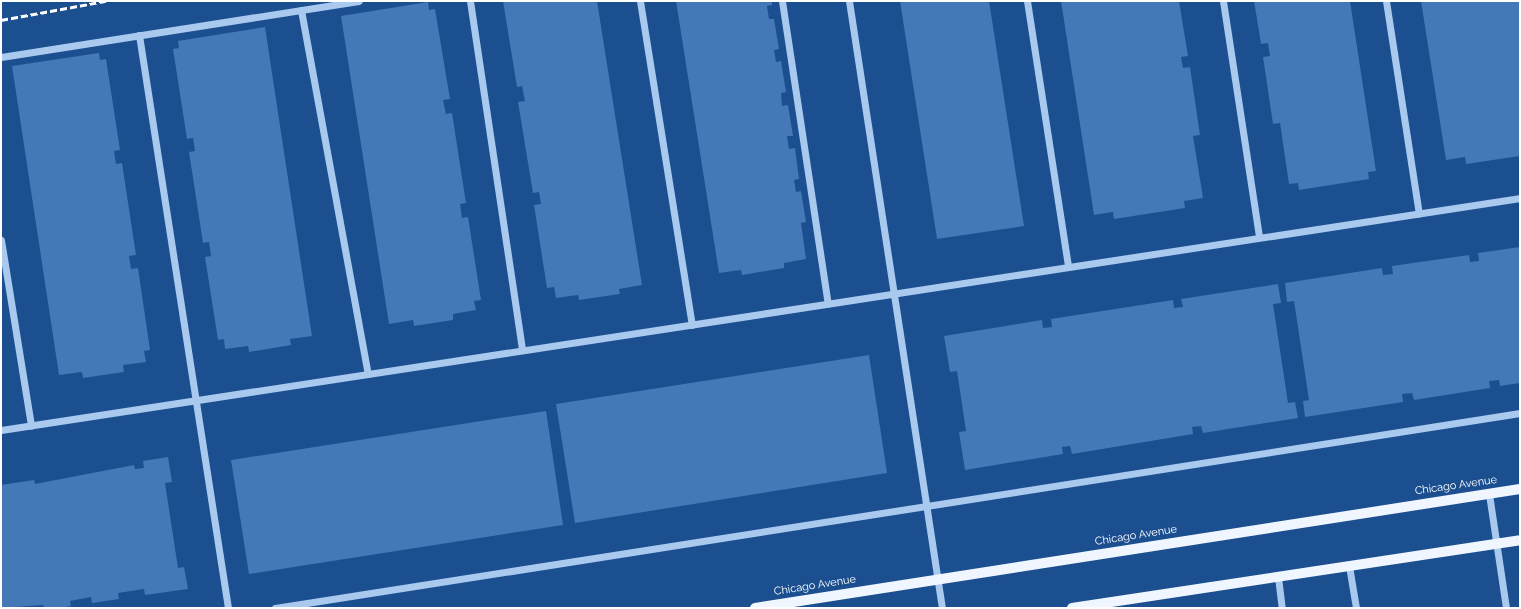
<!DOCTYPE html>
<html>
<head>
<meta charset="utf-8">
<style>
	body { margin:0 }
	#map { position:relative; width:1521px; height:609px; overflow:hidden; background:#1b4f8f; font-family:Raleway,sans-serif }
	div>[style] { position:absolute }
	.building>* { inset:0; background:#4478b7 }
	.minor>* { height:7px; margin:-3.5px; padding:0 3.5px; transform-origin:3.5px; border-radius:3.5px; background:#a9c9ee }
	.major>* { height:10px; margin:-5px; padding:0 5px; transform-origin:5px; border-radius:5px; background:#f0f6ff }
	.rail>* { height:3px; margin-top:-1.5px; transform-origin:0; background:repeating-linear-gradient(90deg,#fff 0 7px,transparent 0 10px) }
	span { translate:-50% -50%; white-space:nowrap; text-align:center; line-height:1.15; -webkit-text-stroke:3px #1b4f8f; paint-order:stroke }
	.street-label { font-size:11px; color:#fff }
	.frame { position:absolute; inset:0; border:2px solid #fff; pointer-events:none }
</style>
</head>
<body>
<div id="map">
	<div class="building">
		<i style="clip-path:polygon(503px 1px,597px 1px,642px 285px,619px 289px,620px 294px,579px 300px,578px 295px,556px 298px,554px 287px,547px 288px,534px 205px,541px 204px,539px 192px,533px 193px,518px 102px,525px 101px,522px 86px,517px 87px)"></i>
		<i style="clip-path:polygon(676px 1px,772px 1px,772px 5px,767px 6px,769px 19px,774px 19px,779px 49px,774px 50px,776px 62px,781px 61px,786px 92px,781px 93px,782px 106px,788px 105px,793px 136px,787px 136px,789px 149px,795px 148px,799px 179px,794px 180px,796px 192px,801px 191px,806px 222px,801px 223px,806px 259px,784px 263px,784px 268px,742px 275px,741px 270px,719px 273px)"></i>
		<i style="clip-path:polygon(900px 1px,989px 1px,1024px 226px,937px 239px)"></i>
		<i style="clip-path:polygon(1061px 1px,1179px 1px,1188px 56px,1181px 57px,1183px 68px,1190px 67px,1200px 135px,1193px 136px,1203px 198px,1184px 201px,1185px 208px,1114px 219px,1113px 212px,1094px 215px)"></i>
		<i style="clip-path:polygon(1254px 1px,1350px 1px,1376px 171px,1368px 172px,1369px 179px,1299px 190px,1298px 183px,1289px 184px,1280px 123px,1273px 124px,1263px 57px,1270px 56px,1268px 43px,1261px 44px)"></i>
		<i style="clip-path:polygon(1421px 1px,1520px 1px,1520px 156px,1466px 164px,1465px 157px,1446px 160px)"></i>
		<i style="clip-path:polygon(428px 2px,429px 10px,435px 9px,450px 99px,443px 100px,446px 114px,452px 113px,466px 203px,460px 204px,462px 218px,468px 217px,481px 300px,474px 301px,476px 310px,453px 314px,453px 320px,414px 326px,413px 320px,389px 324px,341px 16px)"></i>
		<i style="clip-path:polygon(265px 27px,312px 336px,290px 339px,291px 345px,249px 352px,248px 346px,225px 349px,224px 339px,218px 340px,205px 257px,211px 256px,209px 242px,203px 243px,189px 152px,195px 151px,193px 138px,187px 139px,173px 49px,179px 48px,178px 41px)"></i>
		<i style="clip-path:polygon(99px 53px,100px 60px,106px 59px,120px 150px,114px 151px,116px 164px,122px 163px,136px 255px,129px 256px,131px 269px,138px 268px,150px 350px,144px 351px,146px 362px,123px 365px,124px 372px,83px 378px,82px 372px,59px 375px,12px 66px)"></i>
		<i style="clip-path:polygon(1520px 247px,1520px 383px,1500px 386px,1499px 380px,1489px 381px,1490px 388px,1414px 400px,1412px 393px,1402px 394px,1403px 402px,1305px 417px,1303px 401px,1309px 400px,1294px 301px,1287px 302px,1285px 283px,1382px 268px,1383px 275px,1393px 274px,1392px 266px,1469px 255px,1470px 262px,1479px 261px,1478px 253px)"></i>
		<i style="clip-path:polygon(1278px 284px,1281px 303px,1273px 304px,1288px 403px,1295px 402px,1298px 418px,1203px 433px,1201px 426px,1192px 427px,1193px 434px,1072px 454px,1070px 446px,1062px 447px,1063px 454px,965px 470px,959px 432px,966px 431px,957px 371px,950px 372px,944px 336px,1042px 320px,1043px 328px,1052px 327px,1051px 319px,1173px 300px,1174px 308px,1183px 307px,1181px 299px)"></i>
		<i style="clip-path:polygon(869px 355px,887px 473px,575px 523px,556px 404px)"></i>
		<i style="clip-path:polygon(546px 411px,563px 525px,249px 574px,231px 460px)"></i>
		<i style="clip-path:polygon(168px 457px,172px 482px,165px 483px,178px 568px,184px 567px,188px 589px,145px 595px,144px 589px,118px 593px,119px 599px,92px 603px,91px 597px,70px 601px,71px 606px,59px 608px,44px 608px,43px 605px,1px 608px,1px 485px,34px 480px,35px 484px,134px 465px,135px 469px,144px 468px,143px 461px)"></i>
	</div>
	<div class="minor">
		<i style="left:470px;top:1px;width:353px;rotate:81.5deg"></i>
		<i style="left:640px;top:1px;width:328px;rotate:80.9deg"></i>
		<i style="left:782px;top:1px;width:306px;rotate:81.4deg"></i>
		<i style="left:849px;top:1px;width:614px;rotate:81.29deg"></i>
		<i style="left:1027px;top:1px;width:269px;rotate:81.2deg"></i>
		<i style="left:1223px;top:1px;width:239px;rotate:81.3deg"></i>
		<i style="left:1386px;top:1px;width:215px;rotate:81.2deg"></i>
		<i style="left:301px;top:10px;width:370px;rotate:79.6deg"></i>
		<i style="left:139px;top:35px;width:580px;rotate:81.17deg"></i>
		<i style="left:1px;top:57px;width:362px;rotate:-8.9deg"></i>
		<i style="left:1px;top:240px;width:188px;rotate:80.8deg"></i>
		<i style="left:1px;top:430px;width:1537px;rotate:-8.68deg"></i>
		<i style="left:1489px;top:494px;width:115px;rotate:81.5deg"></i>
		<i style="left:1349px;top:566px;width:43px;rotate:80.5deg"></i>
		<i style="left:1278px;top:577px;width:31px;rotate:83deg"></i>
		<i style="left:275px;top:608px;width:1260px;rotate:-8.9deg"></i>
	</div>
	<div class="major">
		<i style="left:755px;top:608px;width:774px;rotate:-8.84deg"></i>
		<i style="left:1072px;top:608px;width:453px;rotate:-8.6deg"></i>
	</div>
	<div class="rail">
		<i style="left:1px;top:20px;width:107px;rotate:-10.3deg"></i>
	</div>
	<div class="street-label">
		<span style="left:1456px;top:486px;rotate:-8deg">Chicago Avenue</span>
		<span style="left:1136px;top:536px;rotate:-9deg">Chicago Avenue</span>
		<span style="left:815px;top:586px;rotate:-9deg">Chicago Avenue</span>
	</div>
	<div class="frame"></div>
</div>
</body>
</html>
